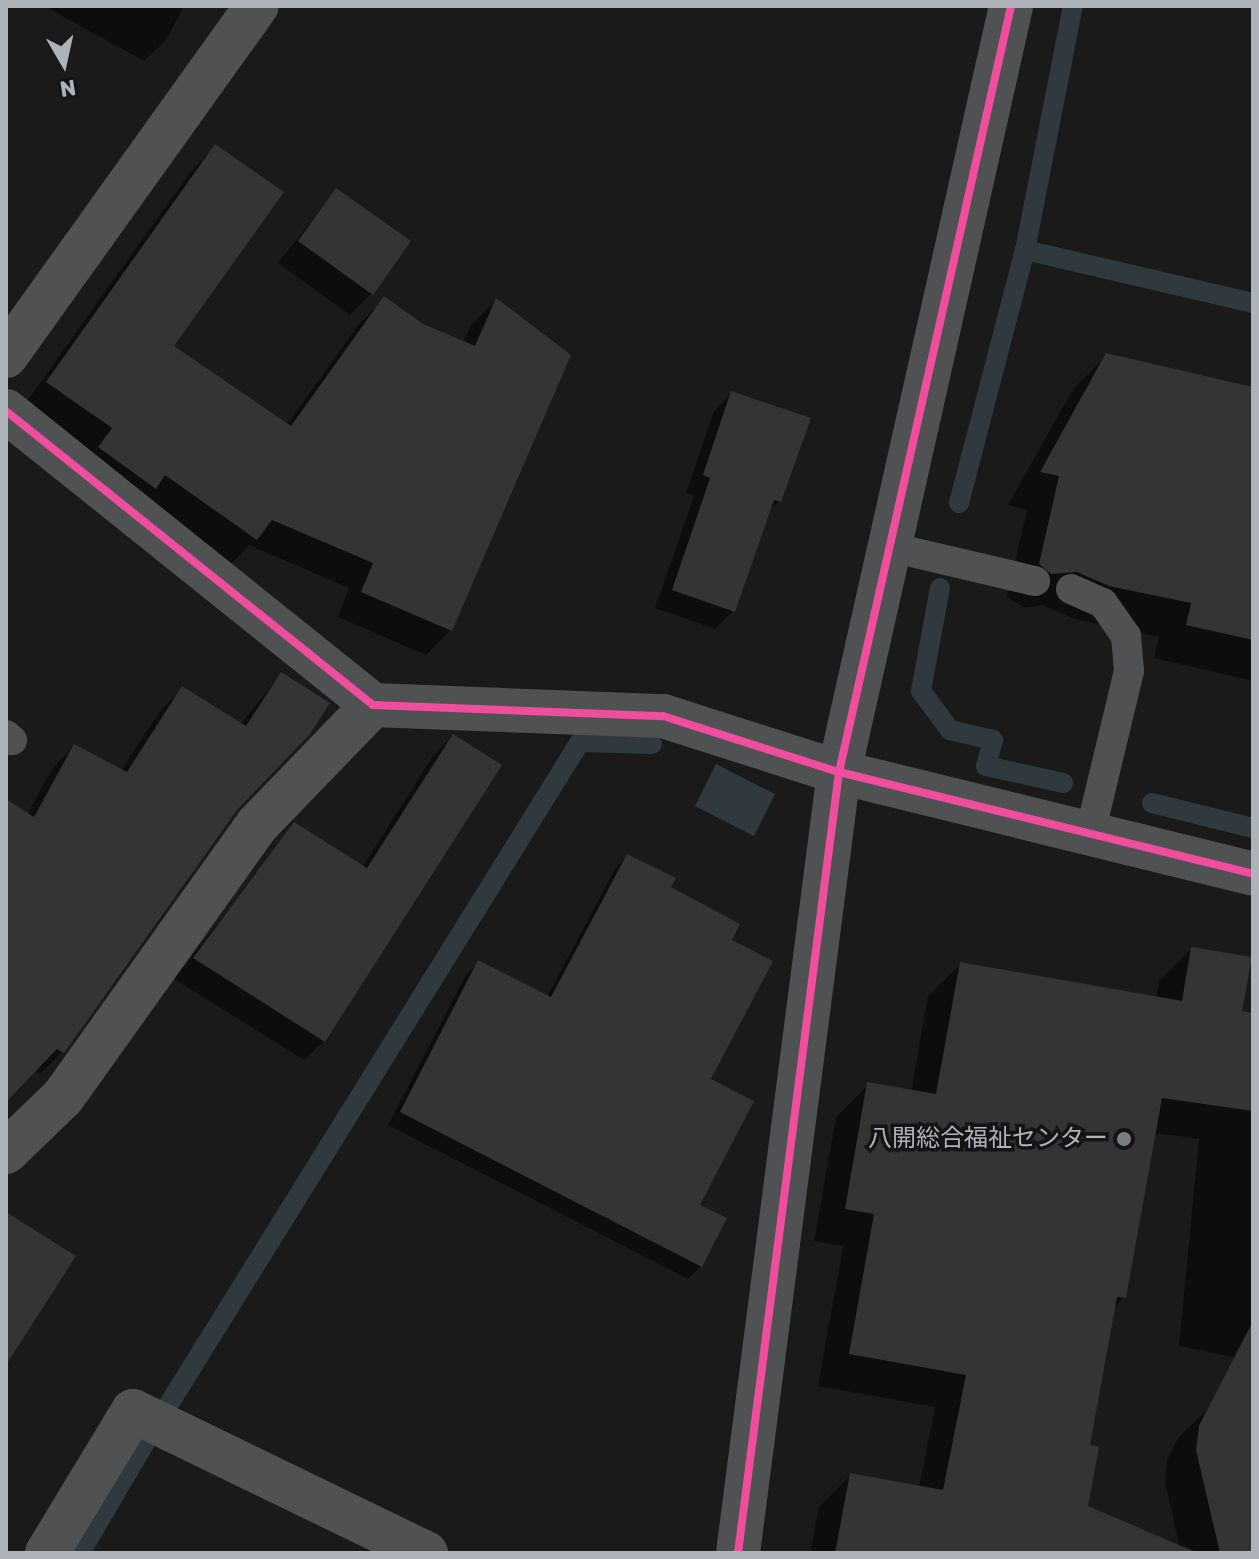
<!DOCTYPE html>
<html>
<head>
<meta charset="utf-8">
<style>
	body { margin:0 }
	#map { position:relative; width:1259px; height:1559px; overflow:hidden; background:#1a1a1a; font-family:Rubik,"Noto Sans JP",sans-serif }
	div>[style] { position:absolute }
	.water>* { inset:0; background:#30393d }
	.shadow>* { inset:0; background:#0007 }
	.stream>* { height:20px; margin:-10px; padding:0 10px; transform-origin:10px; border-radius:10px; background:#30393d }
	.building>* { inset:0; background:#343435 }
	.service>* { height:30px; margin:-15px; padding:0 15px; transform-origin:15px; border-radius:15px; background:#4f5153 }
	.minor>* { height:44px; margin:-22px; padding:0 22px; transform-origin:22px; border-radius:22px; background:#4f5153 }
	.tertiary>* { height:44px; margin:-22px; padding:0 22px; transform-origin:22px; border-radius:22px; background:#4f5153 }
	.cycleway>* { height:8px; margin:-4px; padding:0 4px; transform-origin:4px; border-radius:4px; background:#ef4d9e }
	.dots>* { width:22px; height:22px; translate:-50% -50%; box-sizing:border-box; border:4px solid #141416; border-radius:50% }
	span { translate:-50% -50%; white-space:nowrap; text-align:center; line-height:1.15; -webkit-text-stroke:7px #141416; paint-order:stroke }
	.poi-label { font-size:24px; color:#adb3b9 }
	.right { translate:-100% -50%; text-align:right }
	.frame { position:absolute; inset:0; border:8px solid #adb3b9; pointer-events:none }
	.north { position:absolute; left:24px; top:24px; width:80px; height:80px; -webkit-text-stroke:6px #141416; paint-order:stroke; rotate:171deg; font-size:22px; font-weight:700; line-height:32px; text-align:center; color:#adb3b9 }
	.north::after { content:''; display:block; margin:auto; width:28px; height:36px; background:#adb3b9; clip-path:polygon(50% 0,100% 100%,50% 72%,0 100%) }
</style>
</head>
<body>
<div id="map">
	<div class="water">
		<i style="clip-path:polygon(716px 764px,775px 794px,754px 836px,695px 806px)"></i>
	</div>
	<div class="shadow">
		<i style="clip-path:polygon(44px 6px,184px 6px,166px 40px,144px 61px)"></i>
		<i style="clip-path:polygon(216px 146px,171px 346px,286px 426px,359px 324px,384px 299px,422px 326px,463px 343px,471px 325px,496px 300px,451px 630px,426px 655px,338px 617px,349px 588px,249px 545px,231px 564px,22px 408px,191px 171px)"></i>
		<i style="clip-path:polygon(336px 190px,372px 293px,350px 315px,278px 263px)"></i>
		<i style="clip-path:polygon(1107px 355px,1253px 389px,1253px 681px,1154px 658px,1159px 637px,1075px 619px,1043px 605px,1025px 608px,1007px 597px,1027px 510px,1008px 505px,1073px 389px)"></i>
		<i style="clip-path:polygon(732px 393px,779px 501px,767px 513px,733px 611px,715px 629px,655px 608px,694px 496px,686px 493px,714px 411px)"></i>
		<i style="clip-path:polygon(281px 674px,235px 809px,62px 1052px,40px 1074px,34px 1070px,6px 1099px,6px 801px,27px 815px,52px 769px,74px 746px,121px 771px,160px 711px,182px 689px,240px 725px)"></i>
		<i style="clip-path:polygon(453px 736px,324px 1041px,304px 1060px,174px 979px,295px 825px,362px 868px,433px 756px)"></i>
		<i style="clip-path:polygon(627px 856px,729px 940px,698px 1206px,701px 1266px,688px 1279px,388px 1125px,466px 975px,479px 962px,547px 997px,615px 869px)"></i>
		<i style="clip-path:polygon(1191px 949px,1240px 1013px,1253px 1015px,1253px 1361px,1179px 1346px,1199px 1139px,1154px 1133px,1124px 1297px,1113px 1309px,1088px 1447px,1086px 1507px,1179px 1544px,1165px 1483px,1167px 1460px,1178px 1438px,1253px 1364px,1253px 1546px,1237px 1553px,810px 1553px,819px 1507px,851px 1475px,919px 1487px,935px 1407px,818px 1386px,843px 1246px,814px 1241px,836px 1117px,868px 1085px,911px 1092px,928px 996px,961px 964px,1156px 998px,1159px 981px)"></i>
	</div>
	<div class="stream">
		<i style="left:1025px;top:250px;width:234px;rotate:13.1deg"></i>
		<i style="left:959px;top:503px;width:261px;rotate:-75.4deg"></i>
		<i style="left:1025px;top:250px;width:249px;rotate:-78.9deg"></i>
		<i style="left:940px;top:588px;width:105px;rotate:100.5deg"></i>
		<i style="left:921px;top:691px;width:49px;rotate:53.4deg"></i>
		<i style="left:950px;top:730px;width:44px;rotate:13.1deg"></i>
		<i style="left:993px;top:740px;width:27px;rotate:105deg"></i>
		<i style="left:986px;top:766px;width:79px;rotate:12.4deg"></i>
		<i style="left:1152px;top:803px;width:104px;rotate:13.9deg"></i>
		<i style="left:169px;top:1404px;width:779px;rotate:-58.17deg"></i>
		<i style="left:580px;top:742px;width:72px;rotate:1.6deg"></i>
		<i style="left:80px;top:1553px;width:130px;rotate:-59.5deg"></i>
	</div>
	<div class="building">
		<i style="clip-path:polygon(215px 144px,284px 192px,174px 346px,291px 426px,384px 296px,423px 324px,475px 346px,496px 298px,571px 355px,452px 631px,361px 592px,373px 563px,272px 520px,257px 540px,165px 475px,156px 489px,98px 447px,112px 428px,46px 382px)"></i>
		<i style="clip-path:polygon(336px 188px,411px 241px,373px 295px,298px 241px)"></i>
		<i style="clip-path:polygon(1106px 353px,1253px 387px,1253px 640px,1186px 625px,1191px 603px,1109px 586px,1077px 572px,1051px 574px,1039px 564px,1059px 476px,1040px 472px)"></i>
		<i style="clip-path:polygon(731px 391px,811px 418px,781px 502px,774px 500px,735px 612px,672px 590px,710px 478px,703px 475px)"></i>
		<i style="clip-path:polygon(281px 672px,330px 703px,310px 734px,237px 810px,64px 1053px,57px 1049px,6px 1102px,6px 799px,34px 817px,74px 744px,127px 772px,182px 686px,246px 726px)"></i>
		<i style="clip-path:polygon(453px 734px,502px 765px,325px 1042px,193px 958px,294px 822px,367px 868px)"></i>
		<i style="clip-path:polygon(627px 854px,676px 878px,671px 887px,740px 924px,732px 940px,773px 961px,711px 1079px,754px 1101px,700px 1205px,727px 1218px,702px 1267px,400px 1112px,478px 960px,551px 997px)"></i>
		<i style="clip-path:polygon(1191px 947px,1252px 957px,1242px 1011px,1253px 1013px,1253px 1111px,1162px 1098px,1126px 1298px,1117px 1297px,1090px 1445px,1099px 1447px,1088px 1506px,1198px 1553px,835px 1553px,850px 1473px,943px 1490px,966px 1375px,849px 1354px,874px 1214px,845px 1209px,867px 1082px,936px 1094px,960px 962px,1182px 1001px)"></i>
		<i style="clip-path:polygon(6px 1212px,76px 1256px,6px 1365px)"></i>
		<i style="clip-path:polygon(1253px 1321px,1253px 1553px,1220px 1553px,1196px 1450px,1199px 1426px)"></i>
	</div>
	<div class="service">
		<i style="left:890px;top:547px;width:149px;rotate:13.2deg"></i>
		<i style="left:1071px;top:589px;width:35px;rotate:24deg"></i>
		<i style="left:1103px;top:603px;width:40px;rotate:55.1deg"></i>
		<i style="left:1126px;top:636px;width:35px;rotate:85deg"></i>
		<i style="left:1129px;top:671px;width:168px;rotate:103.5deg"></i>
		<i style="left:6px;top:735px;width:8px;rotate:40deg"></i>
	</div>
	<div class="minor">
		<i style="left:6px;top:356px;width:431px;rotate:-54.4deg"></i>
		<i style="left:6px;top:411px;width:470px;rotate:38.7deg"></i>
		<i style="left:373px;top:705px;width:290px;rotate:2.2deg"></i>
		<i style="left:663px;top:716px;width:185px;rotate:17.7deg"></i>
		<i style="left:6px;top:1152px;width:79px;rotate:-44deg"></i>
		<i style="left:63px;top:1097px;width:334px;rotate:-54.5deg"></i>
		<i style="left:257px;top:825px;width:167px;rotate:-46deg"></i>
		<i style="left:47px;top:1553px;width:166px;rotate:-58.8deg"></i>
		<i style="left:133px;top:1411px;width:326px;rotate:25.9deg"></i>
	</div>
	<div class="tertiary">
		<i style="left:839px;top:772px;width:426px;rotate:13.8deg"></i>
		<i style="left:738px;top:1553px;width:788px;rotate:-82.63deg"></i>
		<i style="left:839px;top:772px;width:785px;rotate:-77.34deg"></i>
	</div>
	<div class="cycleway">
		<i style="left:6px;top:411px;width:470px;rotate:38.7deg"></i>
		<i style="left:373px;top:705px;width:290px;rotate:2.2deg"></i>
		<i style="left:663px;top:716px;width:185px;rotate:17.7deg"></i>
		<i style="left:839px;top:772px;width:426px;rotate:13.8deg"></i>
		<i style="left:738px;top:1553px;width:788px;rotate:-82.63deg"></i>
		<i style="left:839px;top:772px;width:785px;rotate:-77.34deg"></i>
	</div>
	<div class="dots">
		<i style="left:1124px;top:1139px;background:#7a7d81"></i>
	</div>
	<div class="poi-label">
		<span class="right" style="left:1108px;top:1139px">八開総合福祉センター</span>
	</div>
	<div class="frame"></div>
	<div class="north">N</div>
</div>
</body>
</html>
